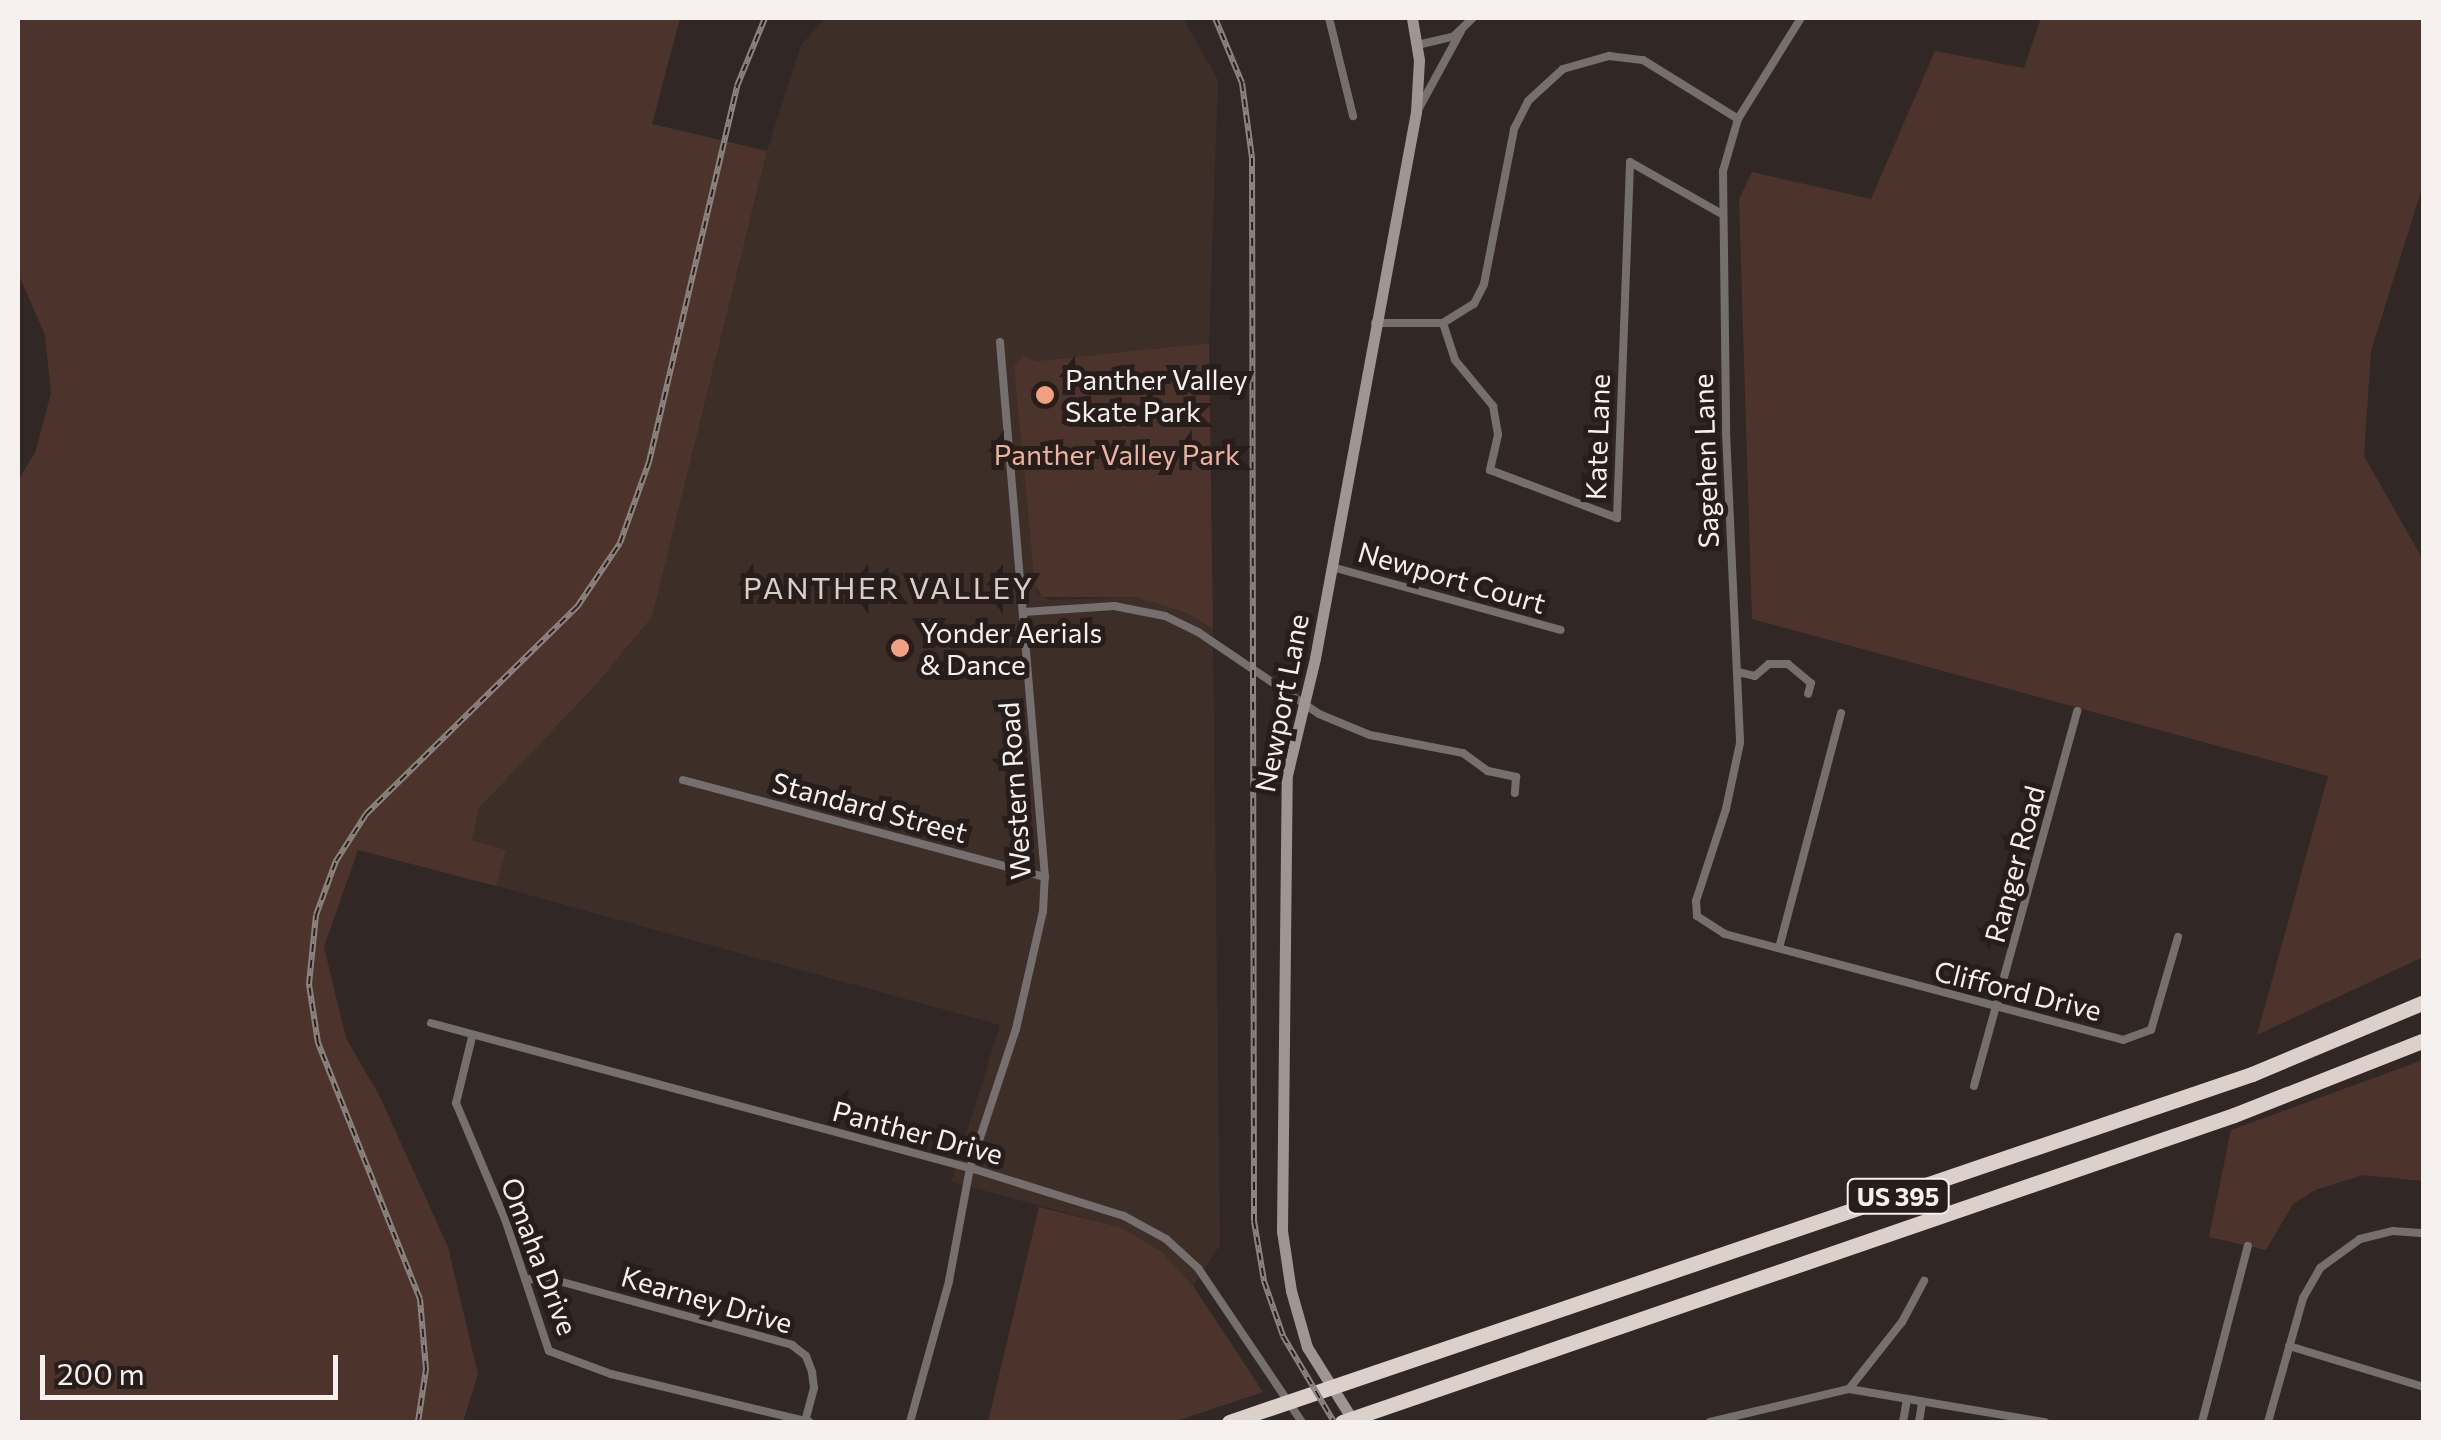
<!DOCTYPE html>
<html>
<head>
<meta charset="utf-8">
<style>
	body { margin:0 }
	#map { position:relative; width:2441px; height:1440px; overflow:hidden; background:#312825; font-family:Commissioner,sans-serif }
	div>[style] { position:absolute }
	.built>* { inset:0; background:#3d2e28 }
	.green>* { inset:0; background:#4c342c }
	.street>* { height:8px; margin:-4px; padding:0 4px; transform-origin:4px; border-radius:4px; background:#756f6e }
	.secondary>* { height:11px; margin:-5.5px; padding:0 5.5px; transform-origin:5.5px; border-radius:5.5px; background:#9f9694 }
	.highway>* { height:15px; margin:-7.5px; padding:0 7.5px; transform-origin:7.5px; border-radius:7.5px; background:#dcd0cb }
	.rail>* { height:6px; margin-top:-3px; transform-origin:0; background:repeating-linear-gradient(90deg,#271e1b 0 8px,#8c8482 0 16px); box-sizing:border-box; border-block:2px solid #8c8482 }
	.dots>* { width:28px; height:28px; translate:-50% -50%; box-sizing:border-box; border:5px solid #271e1b; border-radius:50% }
	span { translate:-50% -50%; white-space:nowrap; text-align:center; line-height:1.15; -webkit-text-stroke:10px #271e1b; paint-order:stroke }
	.shield-label span { padding:2px 8px; background:#271e1b; border:2px solid; border-radius:8px; -webkit-text-stroke-width:0 }
	.shield-label { font-size:25px; color:#f6f0ee; font-weight:700 }
	.poi-label { font-size:28px; color:#f6f0ee }
	.left { translate:0 -50%; text-align:left }
	.street-label { font-size:28px; color:#f6f0ee }
	.park-label { font-size:28px; color:#edb39e }
	.neighbourhood-label { font-size:30px; color:#d9cdc8; letter-spacing:2.5px }
	.frame { position:absolute; inset:0; border:20px solid #f6f0ee; pointer-events:none }
	.scale { position:absolute; left:40px; top:1355px; width:298px; height:45px; box-sizing:border-box; border:5px solid #f6f0ee; border-top:0; padding-left:12px; font-size:30px; line-height:35px; white-space:nowrap; color:#f6f0ee; -webkit-text-stroke:8px #271e1b; paint-order:stroke }
</style>
</head>
<body>
<div id="map">
	<div class="built">
		<i style="clip-path:polygon(826px 18px,1183px 18px,1218px 80px,1209px 343px,1037px 361px,1023px 356px,1014px 368px,1037px 593px,1049px 600px,1136px 597px,1187px 613px,1213px 629px,1220px 1245px,1193px 1286px,1161px 1251px,1120px 1227px,951px 1182px,1000px 1025px,496px 886px,505px 850px,472px 840px,479px 808px,595px 686px,652px 617px,767px 151px,801px 45px)"></i>
	</div>
	<div class="green">
		<i style="clip-path:polygon(18px 18px,680px 18px,652px 124px,767px 151px,652px 617px,595px 686px,479px 808px,472px 840px,506px 850px,496px 886px,358px 850px,324px 947px,346px 1038px,380px 1097px,448px 1247px,478px 1374px,463px 1422px,18px 1422px,18px 480px,35px 453px,51px 393px,45px 335px,18px 273px)"></i>
		<i style="clip-path:polygon(2041px 18px,2423px 18px,2423px 185px,2371px 351px,2364px 456px,2423px 560px,2423px 957px,2257px 1035px,2328px 776px,1752px 619px,1739px 199px,1752px 172px,1871px 199px,1935px 51px,2024px 68px)"></i>
		<i style="clip-path:polygon(1209px 343px,1213px 629px,1187px 613px,1136px 597px,1042px 597px,1035px 585px,1014px 367px,1023px 356px,1037px 361px)"></i>
		<i style="clip-path:polygon(2423px 1060px,2423px 1181px,2363px 1175px,2315px 1190px,2293px 1204px,2266px 1250px,2209px 1237px,2231px 1130px)"></i>
		<i style="clip-path:polygon(1039px 1207px,1120px 1227px,1161px 1251px,1193px 1286px,1263px 1392px,1173px 1422px,988px 1422px)"></i>
	</div>
	<div class="street">
		<i style="left:1329px;top:18px;width:101px;rotate:76.2deg"></i>
		<i style="left:1801px;top:18px;width:119px;rotate:122deg"></i>
		<i style="left:1738px;top:119px;width:54px;rotate:106.1deg"></i>
		<i style="left:1723px;top:171px;width:261px;rotate:89.3deg"></i>
		<i style="left:1726px;top:432px;width:311px;rotate:87.4deg"></i>
		<i style="left:1740px;top:743px;width:67px;rotate:102deg"></i>
		<i style="left:1726px;top:809px;width:97px;rotate:108.1deg"></i>
		<i style="left:1696px;top:901px;width:15px;rotate:86deg"></i>
		<i style="left:1697px;top:916px;width:33px;rotate:33deg"></i>
		<i style="left:1725px;top:934px;width:412px;rotate:14.9deg"></i>
		<i style="left:2123px;top:1040px;width:30px;rotate:-20deg"></i>
		<i style="left:2151px;top:1030px;width:97px;rotate:-73.8deg"></i>
		<i style="left:1417px;top:45px;width:37px;rotate:-13deg"></i>
		<i style="left:1453px;top:37px;width:28px;rotate:-44deg"></i>
		<i style="left:1419px;top:108px;width:88px;rotate:-61.4deg"></i>
		<i style="left:1375px;top:323px;width:68px"></i>
		<i style="left:1443px;top:323px;width:36px;rotate:-32deg"></i>
		<i style="left:1474px;top:304px;width:22px;rotate:-63deg"></i>
		<i style="left:1484px;top:284px;width:158px;rotate:-79deg"></i>
		<i style="left:1514px;top:129px;width:31px;rotate:-63deg"></i>
		<i style="left:1528px;top:101px;width:47px;rotate:-42.4deg"></i>
		<i style="left:1563px;top:69px;width:48px;rotate:-15.8deg"></i>
		<i style="left:1609px;top:56px;width:34px;rotate:7deg"></i>
		<i style="left:1643px;top:60px;width:112px;rotate:31.8deg"></i>
		<i style="left:1443px;top:323px;width:39px;rotate:72deg"></i>
		<i style="left:1455px;top:360px;width:60px;rotate:50.4deg"></i>
		<i style="left:1493px;top:406px;width:29px;rotate:80deg"></i>
		<i style="left:1498px;top:435px;width:36px;rotate:103deg"></i>
		<i style="left:1490px;top:470px;width:136px;rotate:20.7deg"></i>
		<i style="left:1617px;top:518px;width:356px;rotate:-87.9deg"></i>
		<i style="left:1630px;top:162px;width:103px;rotate:29.5deg"></i>
		<i style="left:1332px;top:567px;width:237px;rotate:15.4deg"></i>
		<i style="left:1024px;top:612px;width:90px;rotate:-3.8deg"></i>
		<i style="left:1114px;top:606px;width:52px;rotate:11.1deg"></i>
		<i style="left:1165px;top:616px;width:37px;rotate:26deg"></i>
		<i style="left:1198px;top:632px;width:146px;rotate:34.1deg"></i>
		<i style="left:1319px;top:714px;width:55px;rotate:22.4deg"></i>
		<i style="left:1370px;top:735px;width:95px;rotate:11deg"></i>
		<i style="left:1463px;top:753px;width:31px;rotate:36deg"></i>
		<i style="left:1488px;top:771px;width:29px;rotate:12deg"></i>
		<i style="left:1516px;top:777px;width:16px;rotate:94deg"></i>
		<i style="left:1738px;top:672px;width:17px;rotate:13deg"></i>
		<i style="left:1755px;top:676px;width:18px;rotate:-41deg"></i>
		<i style="left:1769px;top:664px;width:19px"></i>
		<i style="left:1788px;top:664px;width:30px;rotate:40deg"></i>
		<i style="left:1811px;top:683px;width:11px;rotate:105deg"></i>
		<i style="left:683px;top:780px;width:375px;rotate:15deg"></i>
		<i style="left:1779px;top:948px;width:243px;rotate:-75.2deg"></i>
		<i style="left:431px;top:1023px;width:565px;rotate:15.07deg"></i>
		<i style="left:977px;top:1170px;width:154px;rotate:17.4deg"></i>
		<i style="left:1124px;top:1216px;width:48px;rotate:28.7deg"></i>
		<i style="left:1166px;top:1239px;width:43px;rotate:42.2deg"></i>
		<i style="left:1198px;top:1268px;width:186px;rotate:56deg"></i>
		<i style="left:472px;top:1037px;width:68px;rotate:103.6deg"></i>
		<i style="left:456px;top:1103px;width:126px;rotate:67.1deg"></i>
		<i style="left:505px;top:1219px;width:139px;rotate:71.6deg"></i>
		<i style="left:549px;top:1351px;width:66px;rotate:20.4deg"></i>
		<i style="left:611px;top:1374px;width:204px;rotate:13.6deg"></i>
		<i style="left:1974px;top:1086px;width:389px;rotate:-74.6deg"></i>
		<i style="left:527px;top:1279px;width:28px;rotate:2deg"></i>
		<i style="left:555px;top:1280px;width:246px;rotate:15.3deg"></i>
		<i style="left:792px;top:1345px;width:18px;rotate:38deg"></i>
		<i style="left:806px;top:1356px;width:17px;rotate:69deg"></i>
		<i style="left:812px;top:1372px;width:16px;rotate:83deg"></i>
		<i style="left:814px;top:1388px;width:34px;rotate:105deg"></i>
		<i style="left:2289px;top:1346px;width:141px;rotate:16.9deg"></i>
		<i style="left:1849px;top:1389px;width:85px;rotate:-51.7deg"></i>
		<i style="left:1902px;top:1322px;width:47px;rotate:-61.8deg"></i>
		<i style="left:910px;top:1422px;width:146px;rotate:-74.5deg"></i>
		<i style="left:949px;top:1281px;width:115px;rotate:-79.5deg"></i>
		<i style="left:970px;top:1168px;width:146px;rotate:-71.7deg"></i>
		<i style="left:1016px;top:1029px;width:121px;rotate:-77.1deg"></i>
		<i style="left:1043px;top:911px;width:34px;rotate:-87deg"></i>
		<i style="left:1045px;top:877px;width:537px;rotate:-94.81deg"></i>
		<i style="left:1710px;top:1422px;width:143px;rotate:-13.4deg"></i>
		<i style="left:1849px;top:1389px;width:199px;rotate:9.6deg"></i>
		<i style="left:1903px;top:1422px;width:23px;rotate:-80deg"></i>
		<i style="left:1919px;top:1422px;width:20px;rotate:-81deg"></i>
		<i style="left:2202px;top:1422px;width:182px;rotate:-75.4deg"></i>
		<i style="left:2268px;top:1422px;width:129px;rotate:-74.2deg"></i>
		<i style="left:2303px;top:1298px;width:34px;rotate:-60deg"></i>
		<i style="left:2320px;top:1268px;width:49px;rotate:-35.9deg"></i>
		<i style="left:2360px;top:1239px;width:34px;rotate:-14deg"></i>
		<i style="left:2393px;top:1231px;width:31px;rotate:4deg"></i>
	</div>
	<div class="secondary">
		<i style="left:1354px;top:1422px;width:89px;rotate:-122.1deg"></i>
		<i style="left:1307px;top:1347px;width:58px;rotate:-105.9deg"></i>
		<i style="left:1291px;top:1291px;width:61px;rotate:-98.5deg"></i>
		<i style="left:1282px;top:1231px;width:456px;rotate:-89.4deg"></i>
		<i style="left:1287px;top:775px;width:120px;rotate:-76.5deg"></i>
		<i style="left:1315px;top:658px;width:555px;rotate:-79.52deg"></i>
		<i style="left:1416px;top:112px;width:52px;rotate:-86.7deg"></i>
		<i style="left:1419px;top:60px;width:43px;rotate:-99.5deg"></i>
	</div>
	<div class="highway">
		<i style="left:1229px;top:1422px;width:1081px;rotate:-18.79deg"></i>
		<i style="left:2252px;top:1074px;width:186px;rotate:-22.7deg"></i>
		<i style="left:1342px;top:1422px;width:943px;rotate:-18.99deg"></i>
		<i style="left:2234px;top:1115px;width:204px;rotate:-21.5deg"></i>
	</div>
	<div class="rail">
		<i style="left:1215px;top:18px;width:70px;rotate:67.4deg"></i>
		<i style="left:1242px;top:83px;width:76px;rotate:82.4deg"></i>
		<i style="left:1252px;top:158px;width:1063px;rotate:89.89deg"></i>
		<i style="left:1254px;top:1221px;width:61px;rotate:80.5deg"></i>
		<i style="left:1264px;top:1281px;width:58px;rotate:70.9deg"></i>
		<i style="left:1283px;top:1336px;width:100px;rotate:59.3deg"></i>
		<i style="left:418px;top:1422px;width:54px;rotate:-81.4deg"></i>
		<i style="left:426px;top:1369px;width:70px;rotate:-94.9deg"></i>
		<i style="left:420px;top:1299px;width:276px;rotate:-111.7deg"></i>
		<i style="left:318px;top:1043px;width:60px;rotate:-98.7deg"></i>
		<i style="left:309px;top:984px;width:69px;rotate:-84.2deg"></i>
		<i style="left:316px;top:915px;width:58px;rotate:-69.7deg"></i>
		<i style="left:336px;top:861px;width:56px;rotate:-57.4deg"></i>
		<i style="left:366px;top:814px;width:296px;rotate:-44.5deg"></i>
		<i style="left:577px;top:607px;width:77px;rotate:-56.1deg"></i>
		<i style="left:620px;top:543px;width:86px;rotate:-70.3deg"></i>
		<i style="left:649px;top:462px;width:386px;rotate:-76.8deg"></i>
		<i style="left:737px;top:86px;width:74px;rotate:-67.6deg"></i>
	</div>
	<div class="dots">
		<i style="left:1045px;top:395px;background:#f39f82"></i>
		<i style="left:900px;top:648px;background:#f39f82"></i>
	</div>
	<div class="shield-label">
		<span style="left:1898px;top:1196px">US 395</span>
	</div>
	<div class="poi-label">
		<span class="left" style="left:1065px;top:395px">Panther Valley<br>Skate Park</span>
		<span class="left" style="left:920px;top:648px">Yonder Aerials<br>&amp; Dance</span>
	</div>
	<div class="street-label">
		<span style="left:1597px;top:437px;rotate:-88deg">Kate Lane</span>
		<span style="left:1705px;top:461px;rotate:-92deg">Sagehen Lane</span>
		<span style="left:1452px;top:577px;rotate:16deg">Newport Court</span>
		<span style="left:1281px;top:703px;rotate:-79deg">Newport Lane</span>
		<span style="left:1014px;top:791px;rotate:-94deg">Western Road</span>
		<span style="left:870px;top:807px;rotate:15deg">Standard Street</span>
		<span style="left:2014px;top:864px;rotate:-75deg">Ranger Road</span>
		<span style="left:2018px;top:990px;rotate:14deg">Clifford Drive</span>
		<span style="left:918px;top:1132px;rotate:15deg">Panther Drive</span>
		<span style="left:540px;top:1256px;rotate:69deg">Omaha Drive</span>
		<span style="left:707px;top:1299px;rotate:16deg">Kearney Drive</span>
	</div>
	<div class="park-label">
		<span style="left:1117px;top:454px">Panther Valley Park</span>
	</div>
	<div class="neighbourhood-label">
		<span style="left:889px;top:587px">PANTHER VALLEY</span>
	</div>
	<div class="frame"></div>
	<div class="scale">200 m</div>
</div>
</body>
</html>
